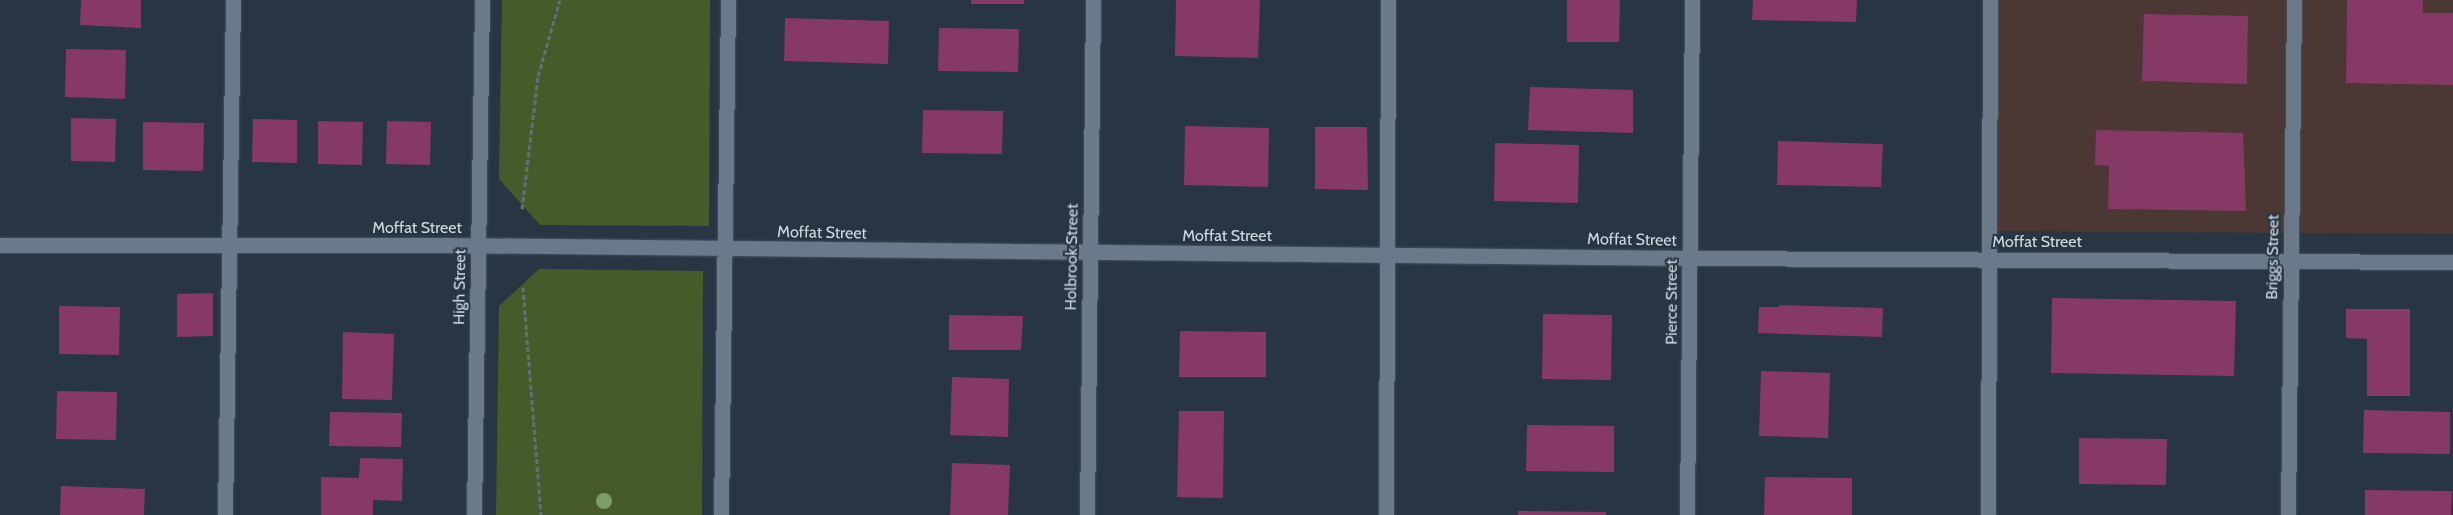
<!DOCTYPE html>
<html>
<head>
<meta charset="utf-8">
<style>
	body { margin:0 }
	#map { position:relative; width:2453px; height:515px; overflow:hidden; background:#283644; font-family:Cabin,sans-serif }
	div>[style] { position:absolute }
	.commercial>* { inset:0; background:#4b3733 }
	.green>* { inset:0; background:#475b2a }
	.building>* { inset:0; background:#853964 }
	.path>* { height:3px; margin-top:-1.5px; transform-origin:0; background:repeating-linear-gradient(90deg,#626e7a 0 5px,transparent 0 7.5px) }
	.roads { filter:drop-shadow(0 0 1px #46525e) drop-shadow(0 0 1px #46525e) }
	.minor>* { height:15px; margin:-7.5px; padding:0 7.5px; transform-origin:7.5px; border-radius:7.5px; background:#6a7a8a }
	.trees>* { width:16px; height:16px; margin:-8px; border-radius:50%; background:#7d9d66 }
	span { translate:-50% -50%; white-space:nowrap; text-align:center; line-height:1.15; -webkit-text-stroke:4px #283644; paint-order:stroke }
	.street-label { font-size:16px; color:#d0d9e2 }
</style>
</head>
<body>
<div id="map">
	<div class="commercial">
		<i style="clip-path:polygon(1998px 0,2453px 0,2453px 234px,1997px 231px)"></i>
	</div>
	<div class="green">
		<i style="clip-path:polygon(502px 0,710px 0,709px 226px,540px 225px,499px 179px)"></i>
		<i style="clip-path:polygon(539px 269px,703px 271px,702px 515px,496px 515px,499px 306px)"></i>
	</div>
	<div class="building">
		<i style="clip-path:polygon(81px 0,141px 0,141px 28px,80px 25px)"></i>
		<i style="clip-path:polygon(971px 0,1024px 0,1024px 4px,971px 4px)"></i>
		<i style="clip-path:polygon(1176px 0,1260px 0,1258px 58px,1175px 56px)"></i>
		<i style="clip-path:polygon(1567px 0,1620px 0,1619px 42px,1567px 42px)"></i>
		<i style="clip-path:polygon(1753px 0,1857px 0,1856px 22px,1752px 20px)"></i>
		<i style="clip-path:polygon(2347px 0,2423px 0,2423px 13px,2453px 13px,2453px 85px,2346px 83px)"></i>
		<i style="clip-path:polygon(2144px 14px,2248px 16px,2247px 84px,2142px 81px)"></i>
		<i style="clip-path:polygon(785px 18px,889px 21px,888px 64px,784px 61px)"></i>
		<i style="clip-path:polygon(939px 28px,1019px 29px,1018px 72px,938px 71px)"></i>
		<i style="clip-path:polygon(66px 49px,126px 50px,125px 99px,65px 97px)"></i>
		<i style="clip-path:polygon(1530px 87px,1633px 90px,1633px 133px,1528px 130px)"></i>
		<i style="clip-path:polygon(923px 110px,1003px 111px,1002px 154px,922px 153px)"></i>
		<i style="clip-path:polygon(71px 118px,116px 119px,115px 162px,71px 161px)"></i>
		<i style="clip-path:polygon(253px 119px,297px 120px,297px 163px,252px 162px)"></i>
		<i style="clip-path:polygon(318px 121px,363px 122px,362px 165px,318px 164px)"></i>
		<i style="clip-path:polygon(387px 121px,431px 122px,430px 165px,386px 164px)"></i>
		<i style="clip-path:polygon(143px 122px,204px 123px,203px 171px,143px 170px)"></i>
		<i style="clip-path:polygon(1185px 126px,1269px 128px,1268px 187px,1184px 185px)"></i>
		<i style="clip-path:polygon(1315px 127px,1367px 127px,1368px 190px,1315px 189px)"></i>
		<i style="clip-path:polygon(2096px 130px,2243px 133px,2246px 211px,2108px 209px,2109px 166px,2095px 165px)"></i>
		<i style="clip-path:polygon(1778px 141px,1883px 144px,1881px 187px,1777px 185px)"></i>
		<i style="clip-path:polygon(1495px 143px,1579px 145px,1578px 203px,1494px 201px)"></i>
		<i style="clip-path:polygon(213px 293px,213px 336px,177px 337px,177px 294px)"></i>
		<i style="clip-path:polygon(2052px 298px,2236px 301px,2234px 376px,2051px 373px)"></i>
		<i style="clip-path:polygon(1779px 305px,1883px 308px,1882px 337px,1758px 333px,1759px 307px,1779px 307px)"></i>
		<i style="clip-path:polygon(59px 306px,120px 307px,119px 355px,59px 354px)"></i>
		<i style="clip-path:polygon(2346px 309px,2410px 309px,2410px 396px,2367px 396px,2367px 339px,2346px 338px)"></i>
		<i style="clip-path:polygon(1543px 314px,1612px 315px,1611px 380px,1542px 379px)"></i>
		<i style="clip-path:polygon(949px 315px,1023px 316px,1021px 350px,949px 350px)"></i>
		<i style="clip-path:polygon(1180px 331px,1266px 332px,1266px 377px,1179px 377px)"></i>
		<i style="clip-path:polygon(343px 332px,394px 334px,392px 400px,342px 399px)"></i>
		<i style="clip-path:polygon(1761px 371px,1830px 373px,1828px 438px,1759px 436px)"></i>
		<i style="clip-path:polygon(952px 377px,1009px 379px,1008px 437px,950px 435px)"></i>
		<i style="clip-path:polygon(57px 391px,117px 392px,116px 440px,56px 439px)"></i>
		<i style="clip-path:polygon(2364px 410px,2450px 412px,2450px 454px,2363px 453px)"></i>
		<i style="clip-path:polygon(1179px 411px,1224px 411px,1223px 498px,1177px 497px)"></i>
		<i style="clip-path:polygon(330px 412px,402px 413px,401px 447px,329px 446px)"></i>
		<i style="clip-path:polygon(1527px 425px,1614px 426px,1614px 472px,1526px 471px)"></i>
		<i style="clip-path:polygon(2079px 438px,2167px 439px,2166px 485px,2079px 484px)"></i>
		<i style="clip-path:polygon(360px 458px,403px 459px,402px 501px,373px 500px,373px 515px,321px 515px,321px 477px,359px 478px)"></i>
		<i style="clip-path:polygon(952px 463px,1010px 465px,1008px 515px,950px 515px)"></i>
		<i style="clip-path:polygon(1765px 477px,1852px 478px,1852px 515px,1764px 515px)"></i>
		<i style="clip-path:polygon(61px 486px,145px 489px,144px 515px,60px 515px)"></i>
		<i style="clip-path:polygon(2365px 490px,2452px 491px,2451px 515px,2365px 515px)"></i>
		<i style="clip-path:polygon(1518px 511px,1606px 512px,1606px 515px,1518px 515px)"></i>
	</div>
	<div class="path">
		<i style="left:522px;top:209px;width:134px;rotate:-83.1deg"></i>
		<i style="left:538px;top:76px;width:79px;rotate:-73.9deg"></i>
		<i style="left:523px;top:287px;width:229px;rotate:85.5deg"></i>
	</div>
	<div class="roads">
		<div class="minor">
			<i style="left:0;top:245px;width:444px"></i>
			<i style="left:444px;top:245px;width:1245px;rotate:0.6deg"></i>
			<i style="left:1689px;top:258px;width:764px;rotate:0.3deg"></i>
			<i style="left:225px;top:515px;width:515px;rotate:-89.11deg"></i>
			<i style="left:474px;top:515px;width:515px;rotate:-89.11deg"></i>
			<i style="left:721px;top:515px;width:515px;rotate:-89.22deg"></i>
			<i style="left:1087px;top:515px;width:515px;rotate:-89.33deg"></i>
			<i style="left:1386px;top:515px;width:515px;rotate:-89.78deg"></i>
			<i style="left:1687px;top:515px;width:515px;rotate:-89.44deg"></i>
			<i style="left:1988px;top:515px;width:515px;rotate:-89.78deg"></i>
			<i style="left:2288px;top:515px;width:515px;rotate:-89.33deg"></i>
		</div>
	</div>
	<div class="trees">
		<i style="left:604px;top:501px"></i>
	</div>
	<div class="street-label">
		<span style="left:417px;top:228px">Moffat Street</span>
		<span style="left:822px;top:233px;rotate:1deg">Moffat Street</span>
		<span style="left:1227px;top:236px">Moffat Street</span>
		<span style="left:1632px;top:240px;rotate:1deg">Moffat Street</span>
		<span style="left:2037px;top:242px">Moffat Street</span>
		<span style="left:1072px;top:257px;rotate:-89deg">Holbrook Street</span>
		<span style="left:2273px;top:257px;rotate:-89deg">Briggs Street</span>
		<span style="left:460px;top:287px;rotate:-89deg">High Street</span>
		<span style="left:1672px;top:302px;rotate:-90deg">Pierce Street</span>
	</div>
</div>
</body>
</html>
